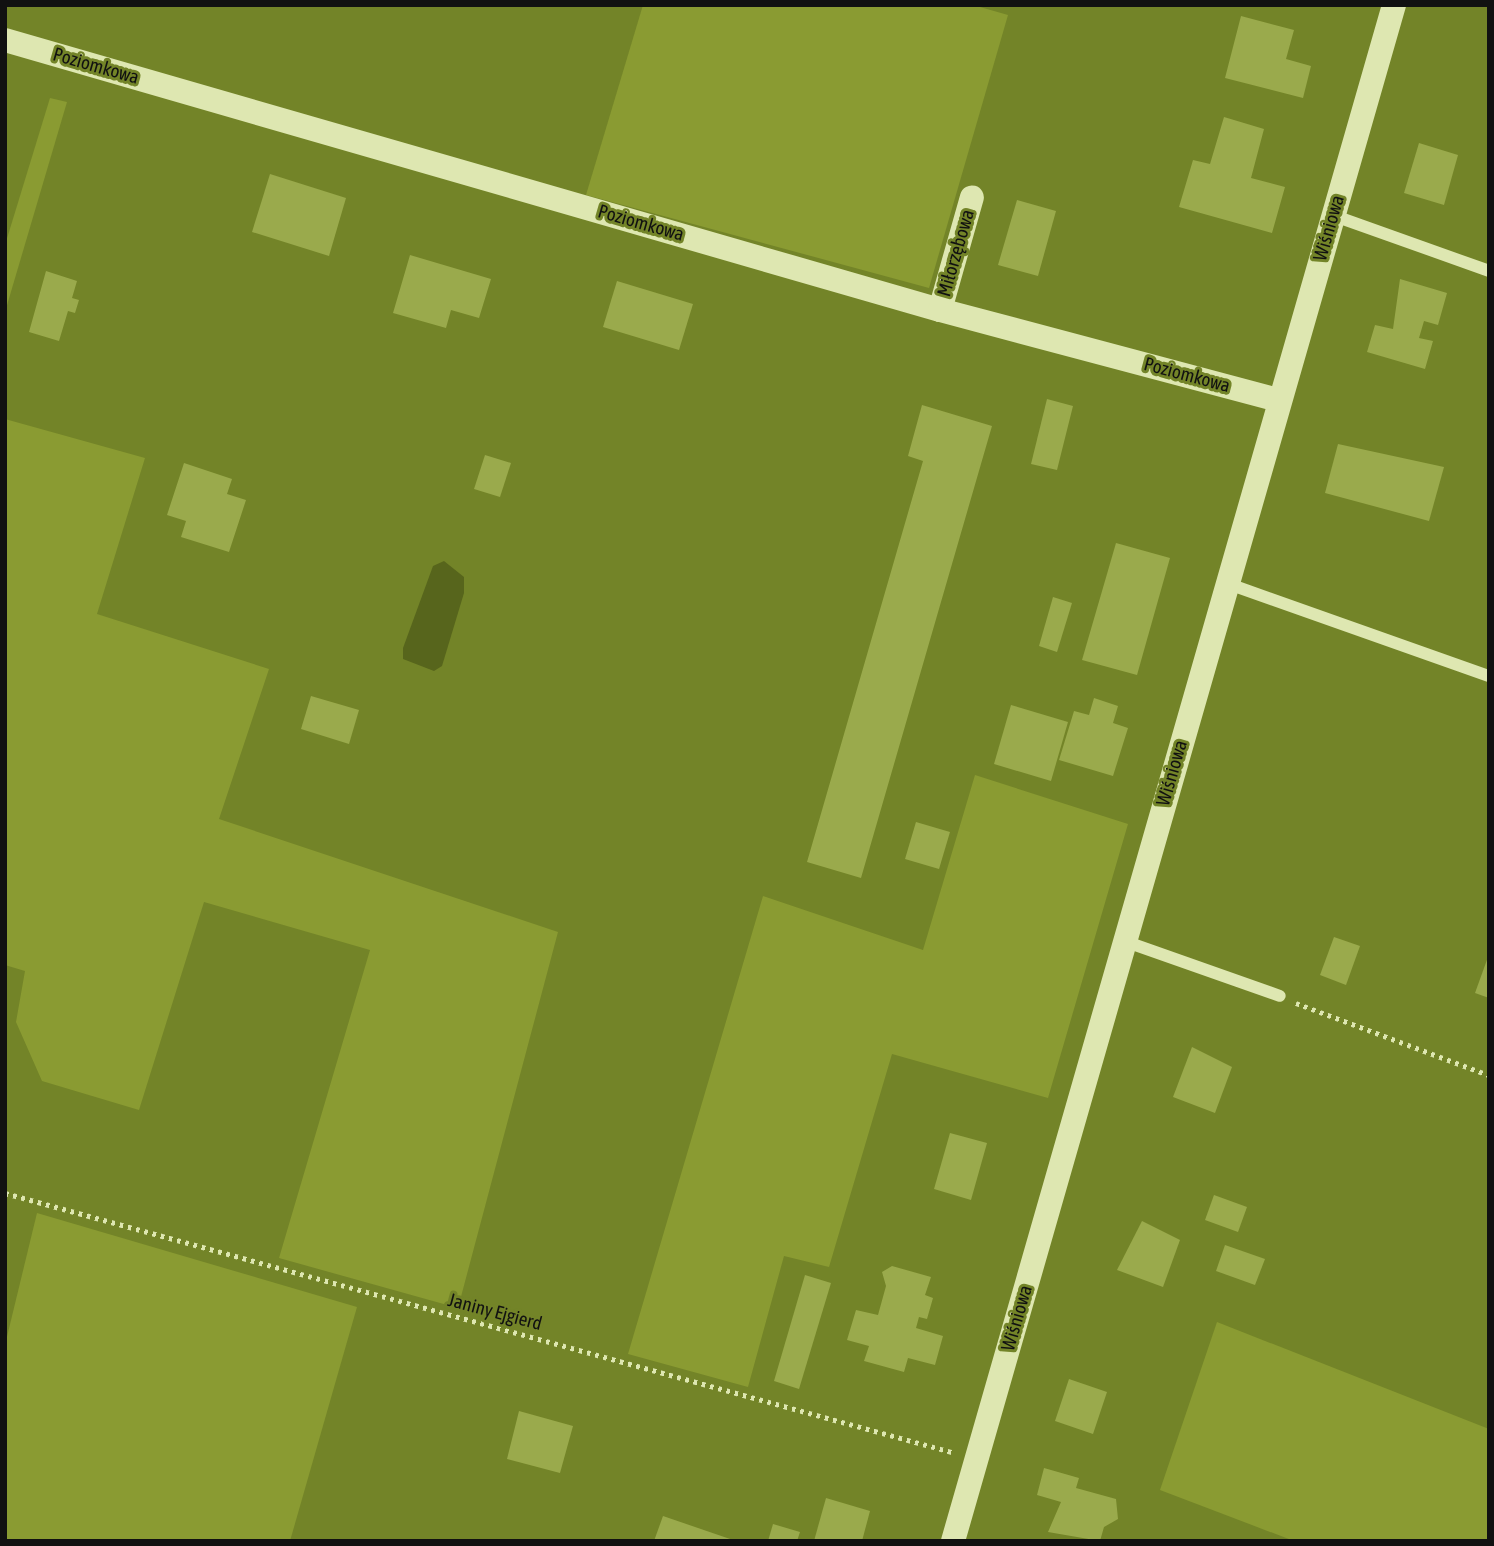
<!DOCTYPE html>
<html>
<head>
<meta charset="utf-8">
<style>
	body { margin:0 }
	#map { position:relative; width:1494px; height:1546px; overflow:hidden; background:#738428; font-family:"Asap Condensed",sans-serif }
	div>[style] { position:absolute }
	.green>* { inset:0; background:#8a9b32 }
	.water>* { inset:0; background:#57651c }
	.building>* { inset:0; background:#9aaa4c }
	.path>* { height:4.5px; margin-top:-2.25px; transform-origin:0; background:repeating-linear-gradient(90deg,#dee7b1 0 3.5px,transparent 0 8.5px) }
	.service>* { height:12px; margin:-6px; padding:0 6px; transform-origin:6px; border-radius:6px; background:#dee7b1 }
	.minor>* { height:24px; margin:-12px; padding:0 12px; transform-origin:12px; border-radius:12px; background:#dee7b1 }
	span { translate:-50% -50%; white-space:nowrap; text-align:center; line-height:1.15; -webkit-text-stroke:6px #738428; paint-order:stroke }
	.street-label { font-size:19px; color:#111 }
	.frame { position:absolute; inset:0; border:7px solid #111; pointer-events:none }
</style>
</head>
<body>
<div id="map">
	<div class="green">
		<i style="clip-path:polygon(643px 5px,973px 5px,1008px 15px,929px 288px,586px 195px)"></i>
		<i style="clip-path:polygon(50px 98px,67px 102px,5px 312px,5px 245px)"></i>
		<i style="clip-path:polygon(5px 419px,145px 458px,97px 614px,269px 669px,219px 819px,558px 932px,458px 1308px,279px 1258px,370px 950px,204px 902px,139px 1110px,42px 1081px,16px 1022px,25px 971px,5px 965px)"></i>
		<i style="clip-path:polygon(975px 775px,1128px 824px,1048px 1098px,892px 1054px,829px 1267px,784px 1256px,748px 1387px,628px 1354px,763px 896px,923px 950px)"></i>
		<i style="clip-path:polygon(37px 1213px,357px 1307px,290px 1541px,5px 1541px,5px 1345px)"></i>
		<i style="clip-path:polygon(1217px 1322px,1489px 1429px,1489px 1541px,1294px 1541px,1160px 1490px)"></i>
	</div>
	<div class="water">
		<i style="clip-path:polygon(444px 561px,464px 577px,464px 593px,442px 666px,434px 671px,403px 659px,403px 648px,433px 566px)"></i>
	</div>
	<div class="building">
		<i style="clip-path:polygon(1241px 16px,1294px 30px,1286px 59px,1311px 66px,1303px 98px,1225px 78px)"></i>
		<i style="clip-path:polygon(1224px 117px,1264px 129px,1251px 178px,1285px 187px,1272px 233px,1179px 207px,1193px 160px,1210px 164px)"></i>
		<i style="clip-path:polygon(1419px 143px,1458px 155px,1444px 205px,1404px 193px)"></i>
		<i style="clip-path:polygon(270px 174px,346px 198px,329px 256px,252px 232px)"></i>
		<i style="clip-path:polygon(1017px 200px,1056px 211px,1038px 276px,998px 265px)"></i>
		<i style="clip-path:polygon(410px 255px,491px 279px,479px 318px,451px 310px,446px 328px,393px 313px)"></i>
		<i style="clip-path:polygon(46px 271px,77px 281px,72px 298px,79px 300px,75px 313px,68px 311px,59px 341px,29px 332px)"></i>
		<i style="clip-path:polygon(1400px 279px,1447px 293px,1438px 325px,1424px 321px,1419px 338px,1433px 341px,1425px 369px,1367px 352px,1375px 325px,1393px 329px)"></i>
		<i style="clip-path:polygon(617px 281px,693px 304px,679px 350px,603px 327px)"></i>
		<i style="clip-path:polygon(1047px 399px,1073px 406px,1057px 470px,1031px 464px)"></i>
		<i style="clip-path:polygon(922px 405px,992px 426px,861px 878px,807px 862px,923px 461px,908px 456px)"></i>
		<i style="clip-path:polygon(1338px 444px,1444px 467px,1429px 521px,1325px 493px)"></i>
		<i style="clip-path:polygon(485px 455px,511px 463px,500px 497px,474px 489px)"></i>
		<i style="clip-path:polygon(184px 463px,232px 479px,227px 494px,246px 500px,229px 552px,181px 537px,186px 521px,167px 515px)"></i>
		<i style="clip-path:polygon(1116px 543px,1170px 558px,1137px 675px,1082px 660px)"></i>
		<i style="clip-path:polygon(1053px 597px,1072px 603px,1057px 652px,1039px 646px)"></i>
		<i style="clip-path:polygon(311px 696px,359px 710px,349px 744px,301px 729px)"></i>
		<i style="clip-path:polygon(1094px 698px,1118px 706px,1113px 723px,1128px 728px,1113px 776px,1059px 760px,1074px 711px,1089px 715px)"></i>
		<i style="clip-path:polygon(1011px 705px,1068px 722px,1051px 781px,994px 764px)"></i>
		<i style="clip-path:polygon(916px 822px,950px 832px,939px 869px,905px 859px)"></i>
		<i style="clip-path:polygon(1334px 937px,1360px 946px,1346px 985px,1320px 975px)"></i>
		<i style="clip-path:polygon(1488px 957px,1489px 957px,1489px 998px,1475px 993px)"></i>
		<i style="clip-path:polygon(1192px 1047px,1232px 1067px,1215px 1113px,1173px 1097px)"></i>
		<i style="clip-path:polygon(950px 1133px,987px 1143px,971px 1200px,934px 1189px)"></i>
		<i style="clip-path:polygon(1214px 1195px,1247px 1207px,1238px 1232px,1205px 1220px)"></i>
		<i style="clip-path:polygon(1142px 1221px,1180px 1240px,1163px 1287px,1117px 1270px)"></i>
		<i style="clip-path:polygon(1225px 1245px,1265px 1259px,1255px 1285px,1216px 1271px)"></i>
		<i style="clip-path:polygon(892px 1266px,931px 1277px,925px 1295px,933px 1298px,927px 1319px,919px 1317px,916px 1328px,943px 1336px,935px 1365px,908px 1358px,904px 1372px,864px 1361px,869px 1346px,847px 1340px,856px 1310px,878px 1315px,886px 1286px,882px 1272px)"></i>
		<i style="clip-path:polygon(805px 1275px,831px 1283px,799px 1389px,774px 1381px)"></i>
		<i style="clip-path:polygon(1069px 1379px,1107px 1392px,1093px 1434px,1055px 1421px)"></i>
		<i style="clip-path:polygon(519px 1411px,573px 1426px,560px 1473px,507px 1459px)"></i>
		<i style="clip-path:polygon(1044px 1468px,1079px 1478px,1076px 1488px,1116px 1499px,1118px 1519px,1104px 1527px,1100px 1541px,1048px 1532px,1061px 1502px,1037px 1495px)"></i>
		<i style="clip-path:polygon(826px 1498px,870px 1511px,862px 1541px,814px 1541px)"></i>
		<i style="clip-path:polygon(663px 1516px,733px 1540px,733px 1541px,654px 1541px)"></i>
		<i style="clip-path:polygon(773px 1524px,800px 1532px,797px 1541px,768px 1541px)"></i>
	</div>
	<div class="path">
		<i style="left:1296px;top:1003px;width:206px;rotate:20.5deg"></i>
		<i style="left:5px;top:1193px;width:982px;rotate:15.3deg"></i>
	</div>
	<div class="service">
		<i style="left:1332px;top:215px;width:167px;rotate:19.6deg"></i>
		<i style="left:1226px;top:583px;width:279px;rotate:19.5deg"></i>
		<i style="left:1124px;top:941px;width:165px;rotate:19.4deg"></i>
	</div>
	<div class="minor">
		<i style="left:5px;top:40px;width:973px;rotate:16.11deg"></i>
		<i style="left:940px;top:310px;width:350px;rotate:14.9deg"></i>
		<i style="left:940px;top:310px;width:117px;rotate:-74.2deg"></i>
		<i style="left:953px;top:1541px;width:1598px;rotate:-73.98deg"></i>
	</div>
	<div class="street-label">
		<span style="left:96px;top:66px;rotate:16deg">Poziomkowa</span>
		<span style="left:641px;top:223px;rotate:16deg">Poziomkowa</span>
		<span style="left:1329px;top:228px;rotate:-74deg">Wiśniowa</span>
		<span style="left:956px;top:253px;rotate:-74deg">Miłorzębowa</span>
		<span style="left:1187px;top:375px;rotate:15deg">Poziomkowa</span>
		<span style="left:1172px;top:773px;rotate:-74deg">Wiśniowa</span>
		<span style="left:495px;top:1312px;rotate:15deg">Janiny Ejgierd</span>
		<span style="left:1017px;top:1318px;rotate:-74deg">Wiśniowa</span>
	</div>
	<div class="frame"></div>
</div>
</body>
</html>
